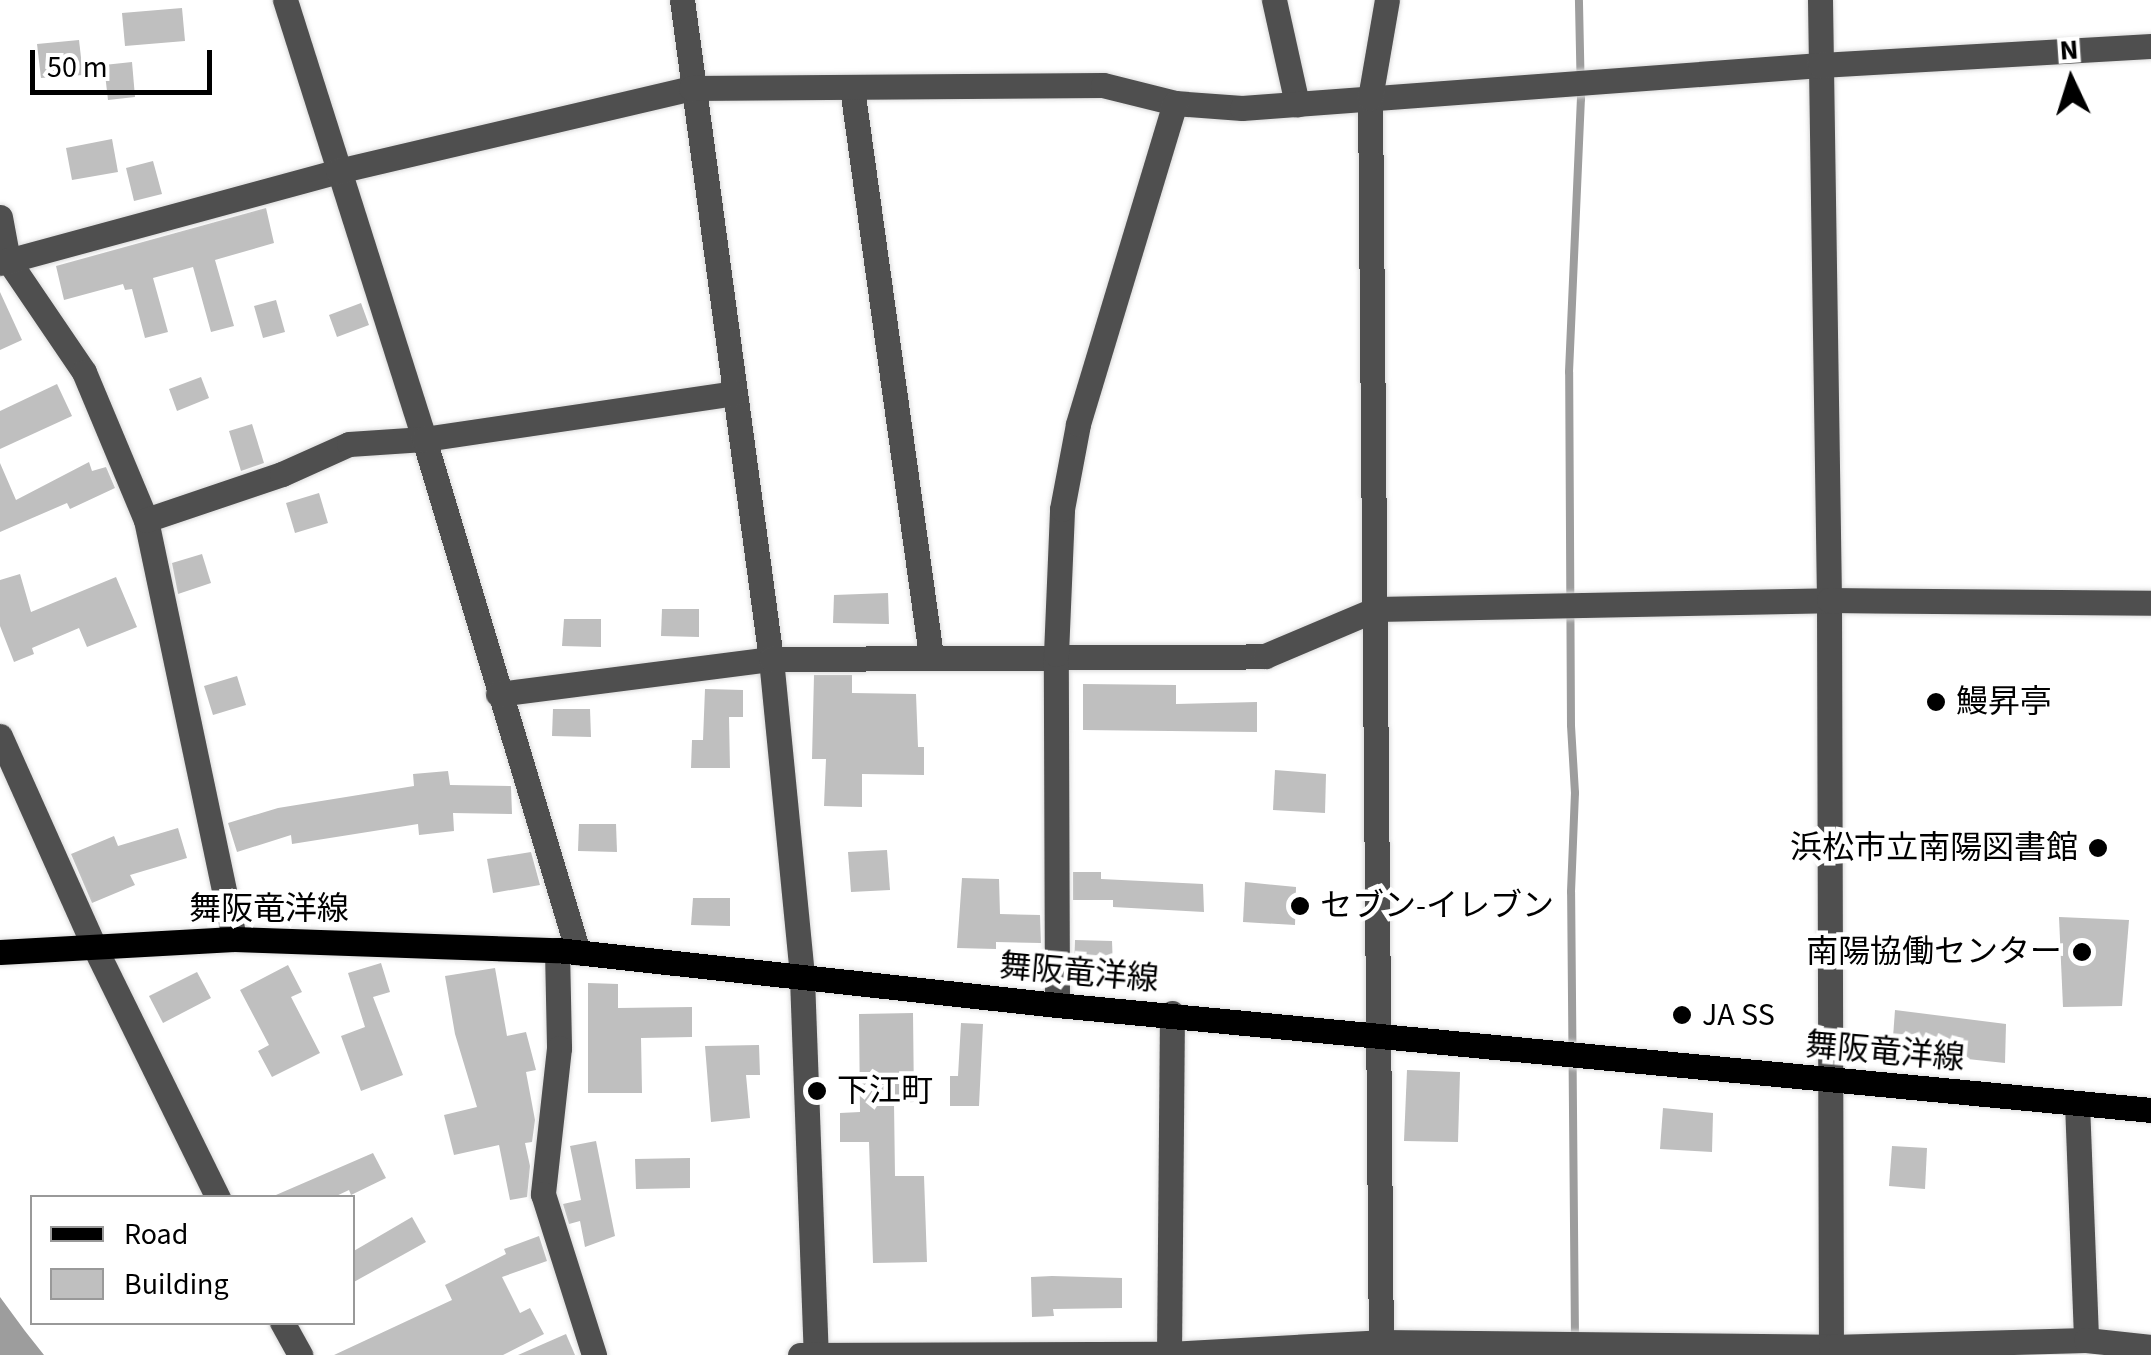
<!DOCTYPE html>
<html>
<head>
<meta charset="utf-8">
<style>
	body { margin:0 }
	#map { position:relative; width:2151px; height:1355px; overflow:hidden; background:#fff; font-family:"Source Sans 3","Noto Sans JP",sans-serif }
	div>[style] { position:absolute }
	.water>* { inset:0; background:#9d9d9d }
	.stream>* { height:8px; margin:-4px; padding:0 4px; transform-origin:4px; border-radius:4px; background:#9d9d9d }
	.building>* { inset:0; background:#bfbfbf }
	.roads { filter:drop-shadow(0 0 2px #dbdbdb) drop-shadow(0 0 2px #dbdbdb) }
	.minor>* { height:25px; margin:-12.5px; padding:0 12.5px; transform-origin:12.5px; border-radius:12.5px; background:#4f4f4f }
	.major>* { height:25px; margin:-12.5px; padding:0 12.5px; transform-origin:12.5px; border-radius:12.5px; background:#000 }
	.dots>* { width:28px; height:28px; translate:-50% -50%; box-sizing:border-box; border:5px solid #fff; border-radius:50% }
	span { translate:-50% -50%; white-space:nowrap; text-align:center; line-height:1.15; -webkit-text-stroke:9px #fff; paint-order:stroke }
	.poi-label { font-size:32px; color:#000 }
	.left { translate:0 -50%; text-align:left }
	.right { translate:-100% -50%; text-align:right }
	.street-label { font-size:32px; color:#000 }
	.legend { position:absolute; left:30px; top:1195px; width:325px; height:130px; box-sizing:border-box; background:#fff; border:2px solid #999; margin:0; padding:12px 18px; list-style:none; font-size:30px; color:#000 }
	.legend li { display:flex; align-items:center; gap:20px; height:50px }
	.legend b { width:50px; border:2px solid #999 }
	.north { position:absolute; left:2021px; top:30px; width:100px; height:100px; -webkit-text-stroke:8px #fff; paint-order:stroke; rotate:356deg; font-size:28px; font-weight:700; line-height:40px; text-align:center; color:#000 }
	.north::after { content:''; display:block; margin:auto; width:35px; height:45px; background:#000; clip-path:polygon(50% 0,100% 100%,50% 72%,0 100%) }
	.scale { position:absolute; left:30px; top:50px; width:182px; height:45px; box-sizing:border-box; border:5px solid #000; border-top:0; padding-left:12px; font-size:30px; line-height:35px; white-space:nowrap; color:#000; -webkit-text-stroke:8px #fff; paint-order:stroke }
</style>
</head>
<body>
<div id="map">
	<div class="water">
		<i style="clip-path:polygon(0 1297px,25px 1331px,44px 1355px,0 1355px)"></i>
	</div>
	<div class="stream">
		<i style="left:1575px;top:1340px;width:448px;rotate:-90.5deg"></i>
		<i style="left:1571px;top:892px;width:99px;rotate:-87.7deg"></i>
		<i style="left:1575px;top:793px;width:68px;rotate:-93.4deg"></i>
		<i style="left:1571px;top:725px;width:353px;rotate:-90.3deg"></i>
		<i style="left:1569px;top:372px;width:273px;rotate:-87.5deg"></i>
		<i style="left:1581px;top:99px;width:99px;rotate:-91.2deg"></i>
	</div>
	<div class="building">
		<i style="clip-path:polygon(182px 8px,185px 41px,125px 46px,122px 13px)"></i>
		<i style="clip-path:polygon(79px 40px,83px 75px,41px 78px,37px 44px)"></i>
		<i style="clip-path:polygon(132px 62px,135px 97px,108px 100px,104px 65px)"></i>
		<i style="clip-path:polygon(112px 139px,118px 172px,72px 180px,66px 148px)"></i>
		<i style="clip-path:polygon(153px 161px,162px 194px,134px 201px,126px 168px)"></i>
		<i style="clip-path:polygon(266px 208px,274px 243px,215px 260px,234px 326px,211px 332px,193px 267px,153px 278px,168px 332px,145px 338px,132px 289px,125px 290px,123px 284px,64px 300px,56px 266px)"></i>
		<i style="clip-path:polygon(0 292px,22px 340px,0 350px)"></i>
		<i style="clip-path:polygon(276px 300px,285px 332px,263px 338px,254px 306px)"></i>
		<i style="clip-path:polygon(361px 303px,369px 325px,337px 337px,329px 315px)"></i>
		<i style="clip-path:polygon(201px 377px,209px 398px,177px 411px,169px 389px)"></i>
		<i style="clip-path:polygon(57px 384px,72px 416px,0 449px,0 411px)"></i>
		<i style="clip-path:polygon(252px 424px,264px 463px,241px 471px,229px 431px)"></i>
		<i style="clip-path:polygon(89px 462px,92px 471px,106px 467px,115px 488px,70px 509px,67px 503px,0 532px,0 463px,16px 500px)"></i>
		<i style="clip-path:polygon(319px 493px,328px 523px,295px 533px,286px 503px)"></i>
		<i style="clip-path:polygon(202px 554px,211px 583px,178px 594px,172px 563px)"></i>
		<i style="clip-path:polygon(20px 574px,31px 612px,116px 577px,137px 627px,87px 647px,79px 628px,32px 648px,34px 654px,14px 662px,0 626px,0 580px)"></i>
		<i style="clip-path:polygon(888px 593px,889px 624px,833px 623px,834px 595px)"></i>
		<i style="clip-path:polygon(662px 609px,699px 609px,699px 637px,661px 636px)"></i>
		<i style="clip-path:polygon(564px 619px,601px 619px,601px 647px,562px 646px)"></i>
		<i style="clip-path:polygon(814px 675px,852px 675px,852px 693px,916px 694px,918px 747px,924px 747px,924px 775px,862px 774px,862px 807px,824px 806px,826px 759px,812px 759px)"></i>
		<i style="clip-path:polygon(237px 676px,246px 705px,213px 715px,204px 686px)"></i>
		<i style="clip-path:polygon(1083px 684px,1176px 685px,1176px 704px,1257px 702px,1257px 732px,1083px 730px)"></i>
		<i style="clip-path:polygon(705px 689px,743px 690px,743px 717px,729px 717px,730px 768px,691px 768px,692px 740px,703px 740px)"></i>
		<i style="clip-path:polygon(553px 709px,590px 709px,591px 737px,552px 736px)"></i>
		<i style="clip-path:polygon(1275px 770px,1326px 774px,1325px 813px,1273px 810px)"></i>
		<i style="clip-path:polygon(448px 771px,450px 785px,511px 786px,512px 814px,453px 813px,454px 831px,419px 835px,418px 824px,292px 844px,291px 835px,237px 852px,228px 823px,278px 808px,414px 786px,413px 774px)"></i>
		<i style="clip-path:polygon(579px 824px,616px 824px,617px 852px,578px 851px)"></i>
		<i style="clip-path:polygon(178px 828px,187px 858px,130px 875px,135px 885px,92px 903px,71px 854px,114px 836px,118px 846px)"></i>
		<i style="clip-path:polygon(887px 850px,890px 890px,851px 892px,848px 852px)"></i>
		<i style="clip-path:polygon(531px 852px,540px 885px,493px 893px,487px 859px)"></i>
		<i style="clip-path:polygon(1073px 872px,1101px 872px,1101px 879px,1203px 884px,1204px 912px,1113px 907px,1113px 900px,1073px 900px)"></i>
		<i style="clip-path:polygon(962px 878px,999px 879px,1000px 914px,1040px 915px,1041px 943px,996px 942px,996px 949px,957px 948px)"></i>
		<i style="clip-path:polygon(1245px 882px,1296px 887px,1295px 925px,1243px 922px)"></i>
		<i style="clip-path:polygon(693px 898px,730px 898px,730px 926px,691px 925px)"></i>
		<i style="clip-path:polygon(2059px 917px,2129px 920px,2122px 1006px,2063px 1007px)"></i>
		<i style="clip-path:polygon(1075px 940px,1112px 941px,1113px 968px,1074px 968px)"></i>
		<i style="clip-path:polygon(381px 963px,390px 992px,373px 997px,403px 1075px,361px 1091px,341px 1036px,365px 1027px,348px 973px)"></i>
		<i style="clip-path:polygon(288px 965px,302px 992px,291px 997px,320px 1053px,272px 1077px,258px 1051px,269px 1045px,240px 990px)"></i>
		<i style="clip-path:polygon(495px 968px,507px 1036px,526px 1032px,536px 1070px,526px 1072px,535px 1120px,532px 1142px,525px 1143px,530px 1166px,527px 1197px,510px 1200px,499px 1145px,454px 1155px,444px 1115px,477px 1107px,455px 1034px,445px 976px)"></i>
		<i style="clip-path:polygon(197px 972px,211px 998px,163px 1023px,149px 996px)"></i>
		<i style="clip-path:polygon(588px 983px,618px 984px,618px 1008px,692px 1007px,692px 1037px,641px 1038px,642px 1093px,588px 1093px)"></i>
		<i style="clip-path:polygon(1895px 1010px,2006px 1024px,2005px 1063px,1892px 1051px)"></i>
		<i style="clip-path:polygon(913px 1013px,914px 1102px,894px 1103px,895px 1176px,924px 1176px,927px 1262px,873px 1263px,869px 1142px,840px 1142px,840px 1113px,860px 1112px,859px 1014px)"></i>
		<i style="clip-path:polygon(961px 1023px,983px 1024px,979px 1106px,950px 1106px,950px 1076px,958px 1076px)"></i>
		<i style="clip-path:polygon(759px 1045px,760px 1075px,746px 1075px,750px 1118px,711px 1122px,705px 1046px)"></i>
		<i style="clip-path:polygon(1407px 1070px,1460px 1072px,1458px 1142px,1404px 1141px)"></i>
		<i style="clip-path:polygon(1663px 1108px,1713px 1113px,1712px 1152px,1660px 1149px)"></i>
		<i style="clip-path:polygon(596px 1141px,615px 1236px,585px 1247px,580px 1221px,569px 1224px,563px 1204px,581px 1200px,570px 1146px)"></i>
		<i style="clip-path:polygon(1892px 1146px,1927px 1148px,1925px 1189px,1889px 1186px)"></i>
		<i style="clip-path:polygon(373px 1153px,386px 1178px,351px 1195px,349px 1190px,332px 1198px,269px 1198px)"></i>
		<i style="clip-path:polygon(690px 1158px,690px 1188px,636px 1189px,635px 1159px)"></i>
		<i style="clip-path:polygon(412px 1217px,426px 1242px,352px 1283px,352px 1252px)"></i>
		<i style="clip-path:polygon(539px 1236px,547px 1261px,502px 1277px,520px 1313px,530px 1308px,544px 1334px,503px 1355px,334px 1355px,452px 1300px,445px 1285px,506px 1254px,504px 1249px)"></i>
		<i style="clip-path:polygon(1052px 1276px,1122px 1278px,1122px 1308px,1053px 1309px,1054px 1316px,1032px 1317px,1031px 1277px)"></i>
		<i style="clip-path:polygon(566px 1334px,575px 1355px,518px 1355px)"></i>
	</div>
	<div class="roads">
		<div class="minor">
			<i style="left:285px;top:0;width:460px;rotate:72.4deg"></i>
			<i style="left:424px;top:439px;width:536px;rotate:73.29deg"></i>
			<i style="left:682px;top:0;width:665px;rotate:82.31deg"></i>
			<i style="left:771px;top:659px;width:321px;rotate:84.4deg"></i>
			<i style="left:802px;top:978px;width:377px;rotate:87.9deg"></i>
			<i style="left:1274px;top:0;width:107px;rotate:77.5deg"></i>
			<i style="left:1820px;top:0;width:600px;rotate:89.14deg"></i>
			<i style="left:1829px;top:600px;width:755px;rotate:89.85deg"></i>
			<i style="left:852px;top:88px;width:573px;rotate:82.08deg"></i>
			<i style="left:0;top:217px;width:44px;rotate:79.5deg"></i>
			<i style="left:8px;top:260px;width:135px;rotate:55.8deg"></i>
			<i style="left:84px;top:372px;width:160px;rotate:67.3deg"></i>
			<i style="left:146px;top:520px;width:428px;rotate:78.1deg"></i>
			<i style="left:0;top:263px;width:350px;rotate:-15.2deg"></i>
			<i style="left:338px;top:171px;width:363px;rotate:-13.2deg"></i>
			<i style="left:691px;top:88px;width:412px;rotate:-0.4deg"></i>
			<i style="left:1103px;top:85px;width:74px;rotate:14deg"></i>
			<i style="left:1175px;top:103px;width:67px;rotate:4.3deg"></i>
			<i style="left:1242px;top:108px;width:580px;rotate:-4.25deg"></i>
			<i style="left:1820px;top:65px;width:332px;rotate:-3.3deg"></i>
			<i style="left:146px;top:520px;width:144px;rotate:-18.7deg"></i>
			<i style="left:282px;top:474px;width:73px;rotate:-24.1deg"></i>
			<i style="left:349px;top:444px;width:75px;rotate:-3.8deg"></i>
			<i style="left:424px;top:439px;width:313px;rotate:-8.4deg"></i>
			<i style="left:498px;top:694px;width:275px;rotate:-7.3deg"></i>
			<i style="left:771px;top:659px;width:494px;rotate:-0.3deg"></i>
			<i style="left:1265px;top:656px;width:121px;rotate:-22.9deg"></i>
			<i style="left:1376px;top:609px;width:453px;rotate:-1.1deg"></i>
			<i style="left:1829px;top:600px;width:322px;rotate:0.5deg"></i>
			<i style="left:0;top:736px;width:230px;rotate:65.9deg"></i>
			<i style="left:94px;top:946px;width:281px;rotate:63.8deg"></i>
			<i style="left:557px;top:950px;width:98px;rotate:88.8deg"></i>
			<i style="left:559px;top:1048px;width:147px;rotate:96.3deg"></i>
			<i style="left:543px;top:1194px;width:169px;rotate:72.4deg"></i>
			<i style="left:1057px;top:1005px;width:351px;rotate:-90.2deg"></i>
			<i style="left:1056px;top:654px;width:145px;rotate:-87.6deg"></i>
			<i style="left:1062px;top:509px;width:86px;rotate:-79.3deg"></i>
			<i style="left:1078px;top:424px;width:335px;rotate:-73.2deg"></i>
			<i style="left:2077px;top:1103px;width:237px;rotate:87.8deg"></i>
			<i style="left:282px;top:1322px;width:38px;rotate:61deg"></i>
			<i style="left:800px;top:1355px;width:369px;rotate:-0.2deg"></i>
			<i style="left:1169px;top:1354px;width:212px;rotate:-3.2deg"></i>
			<i style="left:1381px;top:1342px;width:450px;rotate:0.6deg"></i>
			<i style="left:1831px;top:1347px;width:255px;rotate:-1.6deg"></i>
			<i style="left:2086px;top:1340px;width:65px;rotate:6.1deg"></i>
			<i style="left:1169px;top:1355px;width:342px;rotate:-89.5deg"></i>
			<i style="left:1381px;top:1355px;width:1257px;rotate:-90.5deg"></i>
			<i style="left:1370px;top:98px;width:99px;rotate:-80.2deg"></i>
		</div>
		<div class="major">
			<i style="left:0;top:952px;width:234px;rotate:-3.2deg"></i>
			<i style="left:234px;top:939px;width:323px;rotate:2deg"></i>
			<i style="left:557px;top:950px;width:503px;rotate:6.28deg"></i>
			<i style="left:1057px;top:1005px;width:1099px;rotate:5.48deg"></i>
		</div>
	</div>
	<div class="dots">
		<i style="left:1936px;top:702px;background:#000"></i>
		<i style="left:2098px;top:848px;background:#000"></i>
		<i style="left:1300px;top:906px;background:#000"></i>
		<i style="left:2082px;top:952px;background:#000"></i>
		<i style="left:1682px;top:1015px;background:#000"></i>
		<i style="left:817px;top:1091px;background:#000"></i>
	</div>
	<div class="poi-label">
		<span class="left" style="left:1956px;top:702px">鰻昇亭</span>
		<span class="right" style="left:2078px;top:848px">浜松市立南陽図書館</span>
		<span class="left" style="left:1320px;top:906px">セブン-イレブン</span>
		<span class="right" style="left:2062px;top:952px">南陽協働センター</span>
		<span class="left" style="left:1702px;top:1015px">JA SS</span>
		<span class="left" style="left:837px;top:1091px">下江町</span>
	</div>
	<div class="street-label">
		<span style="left:269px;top:909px">舞阪竜洋線</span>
		<span style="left:1079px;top:973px;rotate:5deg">舞阪竜洋線</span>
		<span style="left:1885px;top:1052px;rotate:5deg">舞阪竜洋線</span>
	</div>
	<ul class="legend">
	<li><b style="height:12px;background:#000"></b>Road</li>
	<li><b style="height:28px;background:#bfbfbf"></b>Building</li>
	</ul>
	<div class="north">N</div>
	<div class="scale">50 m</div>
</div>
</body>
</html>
